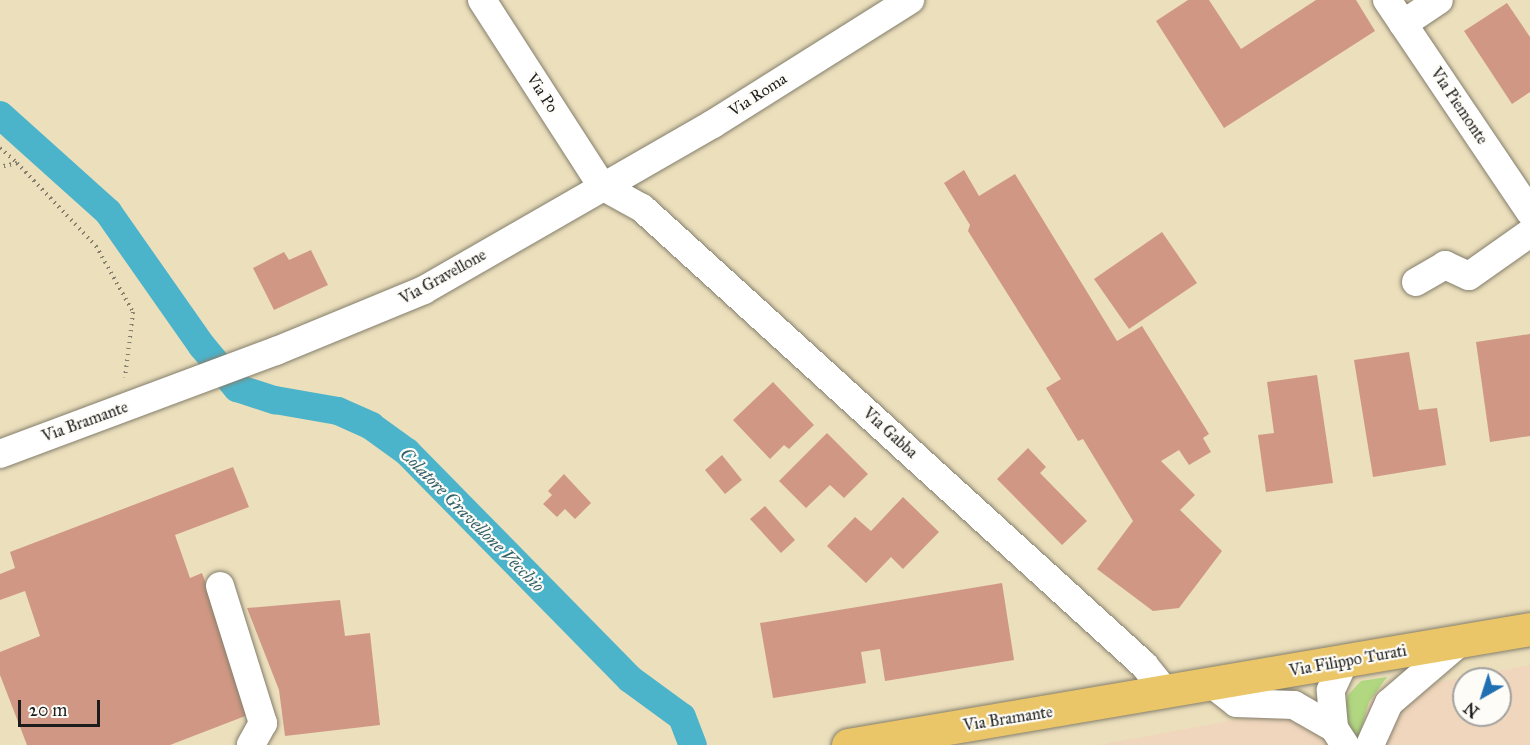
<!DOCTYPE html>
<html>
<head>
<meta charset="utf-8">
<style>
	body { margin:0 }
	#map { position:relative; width:1530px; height:745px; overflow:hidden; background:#ebdfbc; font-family:"IM FELL Great Primer",serif }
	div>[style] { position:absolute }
	.built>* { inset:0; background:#efd6bc }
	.green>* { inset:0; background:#b1d781 }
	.canal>* { height:28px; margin:-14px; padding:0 14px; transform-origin:14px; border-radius:14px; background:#4cb4ca }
	.building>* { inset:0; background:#d09884 }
	.path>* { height:4px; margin-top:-2px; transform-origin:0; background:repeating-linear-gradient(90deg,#847e6c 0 1.5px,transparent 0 6px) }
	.roads { filter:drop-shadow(0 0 2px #847e6c) drop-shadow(0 0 2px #847e6c) }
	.minor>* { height:28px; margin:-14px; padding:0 14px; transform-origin:14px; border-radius:14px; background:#fff }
	.major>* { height:33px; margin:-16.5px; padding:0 16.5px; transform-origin:16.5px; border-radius:16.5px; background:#ebc669 }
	span { translate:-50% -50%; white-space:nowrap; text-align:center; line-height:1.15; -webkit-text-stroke:4.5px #fdfcf7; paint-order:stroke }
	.street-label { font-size:16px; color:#1c1c1c }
	.water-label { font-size:18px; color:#32606a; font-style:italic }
	.north { position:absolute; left:1452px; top:667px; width:60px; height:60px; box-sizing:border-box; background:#fdfcf7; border:2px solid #a3a29f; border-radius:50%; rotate:219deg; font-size:16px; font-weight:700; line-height:24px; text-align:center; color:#1c1c1c }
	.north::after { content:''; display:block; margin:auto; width:21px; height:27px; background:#1f6fb2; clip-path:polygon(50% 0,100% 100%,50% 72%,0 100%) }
	.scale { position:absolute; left:18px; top:700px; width:82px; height:27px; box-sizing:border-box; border:3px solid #1c1c1c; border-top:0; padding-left:8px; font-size:18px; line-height:21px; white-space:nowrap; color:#1c1c1c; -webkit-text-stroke:4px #fdfcf7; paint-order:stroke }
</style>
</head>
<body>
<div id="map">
	<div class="built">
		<i style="clip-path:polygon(evenodd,1530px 665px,1530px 745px,1099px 745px,1530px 665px,1464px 679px,1500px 679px,1500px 715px,1464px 715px,1464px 679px)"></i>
	</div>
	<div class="green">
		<i style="clip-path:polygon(1387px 677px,1369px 702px,1357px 743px,1353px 743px,1345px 706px,1348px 695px,1361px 681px)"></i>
	</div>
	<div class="canal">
		<i style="left:0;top:115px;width:145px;rotate:41.9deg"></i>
		<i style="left:108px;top:212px;width:164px;rotate:55deg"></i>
		<i style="left:202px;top:346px;width:55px;rotate:50.2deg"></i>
		<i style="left:237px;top:388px;width:40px;rotate:18deg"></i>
		<i style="left:275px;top:400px;width:64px;rotate:9.9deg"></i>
		<i style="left:338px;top:411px;width:36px;rotate:24deg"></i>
		<i style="left:371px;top:426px;width:44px;rotate:35.8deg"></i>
		<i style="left:407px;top:452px;width:318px;rotate:45.5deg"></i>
		<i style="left:630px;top:679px;width:64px;rotate:36.2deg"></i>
		<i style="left:682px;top:717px;width:30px;rotate:69deg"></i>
	</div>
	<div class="building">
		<i style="clip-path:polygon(1188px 0,1209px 0,1241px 49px,1316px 0,1356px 0,1375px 31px,1224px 128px,1156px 21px)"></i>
		<i style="clip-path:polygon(1507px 3px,1530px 37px,1530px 92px,1512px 104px,1464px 31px)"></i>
		<i style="clip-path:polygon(964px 170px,979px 196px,1015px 174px,1117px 341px,1142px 326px,1209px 434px,1203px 438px,1211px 452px,1189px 465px,1179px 450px,1161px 461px,1195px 495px,1180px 510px,1222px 551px,1179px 608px,1153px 611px,1097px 569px,1133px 521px,1083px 439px,1078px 441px,1046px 388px,1061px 379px,968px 231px,970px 225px,944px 183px)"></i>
		<i style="clip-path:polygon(1162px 232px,1197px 283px,1129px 329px,1094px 279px)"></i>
		<i style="clip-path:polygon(311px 250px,328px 285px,274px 310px,253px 268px,284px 252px,289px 260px)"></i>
		<i style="clip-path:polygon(1530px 334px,1530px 436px,1490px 442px,1476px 342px)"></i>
		<i style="clip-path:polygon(1409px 352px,1419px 410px,1437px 408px,1446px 465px,1373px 477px,1354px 360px)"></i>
		<i style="clip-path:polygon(1317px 375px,1333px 483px,1266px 492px,1258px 435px,1274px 433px,1267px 382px)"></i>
		<i style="clip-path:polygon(773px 382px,814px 425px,789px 449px,784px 445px,770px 459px,733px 420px)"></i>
		<i style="clip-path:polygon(827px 433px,868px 474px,844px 498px,830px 485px,806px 508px,779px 481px)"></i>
		<i style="clip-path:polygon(1028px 448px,1046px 467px,1040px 473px,1087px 521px,1062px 545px,997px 479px)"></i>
		<i style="clip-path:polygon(722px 455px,742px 480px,725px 494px,705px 470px)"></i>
		<i style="clip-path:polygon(233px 467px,249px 507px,175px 535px,190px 578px,202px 573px,253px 713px,170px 745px,27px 745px,0 675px,0 652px,40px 636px,25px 591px,0 600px,0 574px,15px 568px,10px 552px)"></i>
		<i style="clip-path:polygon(564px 474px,591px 503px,575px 519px,565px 509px,557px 517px,543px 504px,552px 495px,548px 491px)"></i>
		<i style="clip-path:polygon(903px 497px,939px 532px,903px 569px,891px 557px,866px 583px,827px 546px,855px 517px,871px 531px)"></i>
		<i style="clip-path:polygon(765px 506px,795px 540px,781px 553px,750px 519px)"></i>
		<i style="clip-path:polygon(1002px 583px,1014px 660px,885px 681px,880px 649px,861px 652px,866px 683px,773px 698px,760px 623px)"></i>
		<i style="clip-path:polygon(340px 600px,345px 636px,370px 633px,380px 725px,285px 736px,279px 690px,247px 608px)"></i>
	</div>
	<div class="path">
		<i style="left:0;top:148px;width:23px;rotate:41deg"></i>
		<i style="left:17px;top:163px;width:17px;rotate:167deg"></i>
		<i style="left:17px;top:163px;width:115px;rotate:46.4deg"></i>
		<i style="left:96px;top:246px;width:76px;rotate:60.7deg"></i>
		<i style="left:133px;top:312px;width:66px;rotate:96.9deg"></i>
	</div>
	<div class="roads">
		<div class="minor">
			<i style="left:482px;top:0;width:221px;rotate:57.2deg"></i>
			<i style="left:602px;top:186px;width:46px;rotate:28.8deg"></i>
			<i style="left:642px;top:208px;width:679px;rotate:42.31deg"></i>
			<i style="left:1144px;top:665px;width:36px;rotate:51deg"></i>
			<i style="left:1387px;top:0;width:256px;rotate:56deg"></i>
			<i style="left:1403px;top:24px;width:43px;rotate:-33.7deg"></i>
			<i style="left:1416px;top:282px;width:34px;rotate:-30deg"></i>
			<i style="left:1445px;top:265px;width:26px;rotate:25deg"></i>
			<i style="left:1469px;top:276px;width:75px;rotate:-35.2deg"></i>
			<i style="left:0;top:454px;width:295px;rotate:-20.5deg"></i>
			<i style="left:276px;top:351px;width:160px;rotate:-22.4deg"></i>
			<i style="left:424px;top:290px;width:333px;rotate:-29.9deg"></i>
			<i style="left:713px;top:124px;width:233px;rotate:-32.2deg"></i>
			<i style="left:220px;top:586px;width:144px;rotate:72.6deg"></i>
			<i style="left:263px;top:723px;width:25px;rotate:119deg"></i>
			<i style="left:1212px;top:684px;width:31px;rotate:38deg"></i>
			<i style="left:1236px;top:703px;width:58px;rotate:2deg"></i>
			<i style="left:1294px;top:705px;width:46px;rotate:29.9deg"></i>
			<i style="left:1334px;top:728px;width:20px;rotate:57deg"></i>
			<i style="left:1334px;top:728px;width:38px;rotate:-95deg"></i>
			<i style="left:1331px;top:690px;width:31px;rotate:-65deg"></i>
			<i style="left:1370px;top:745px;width:46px;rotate:-65.7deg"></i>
			<i style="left:1389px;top:703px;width:95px;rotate:-40.7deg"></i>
		</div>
		<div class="major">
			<i style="left:848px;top:745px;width:692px;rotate:-9.65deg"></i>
		</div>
	</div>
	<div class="street-label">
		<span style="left:542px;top:93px;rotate:57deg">Via Po</span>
		<span style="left:758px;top:95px;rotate:-33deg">Via Roma</span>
		<span style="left:1459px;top:106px;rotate:56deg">Via Piemonte</span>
		<span style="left:443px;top:277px;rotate:-29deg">Via Gravellone</span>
		<span style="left:85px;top:422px;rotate:-20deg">Via Bramante</span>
		<span style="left:890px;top:433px;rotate:42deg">Via Gabba</span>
		<span style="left:1348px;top:661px;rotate:-10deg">Via Filippo Turati</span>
		<span style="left:1008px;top:719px;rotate:-9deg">Via Bramante</span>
	</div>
	<div class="water-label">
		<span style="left:472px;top:520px;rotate:45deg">Colatore Gravellone Vecchio</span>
	</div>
	<div class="north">N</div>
	<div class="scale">20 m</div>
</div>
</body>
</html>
